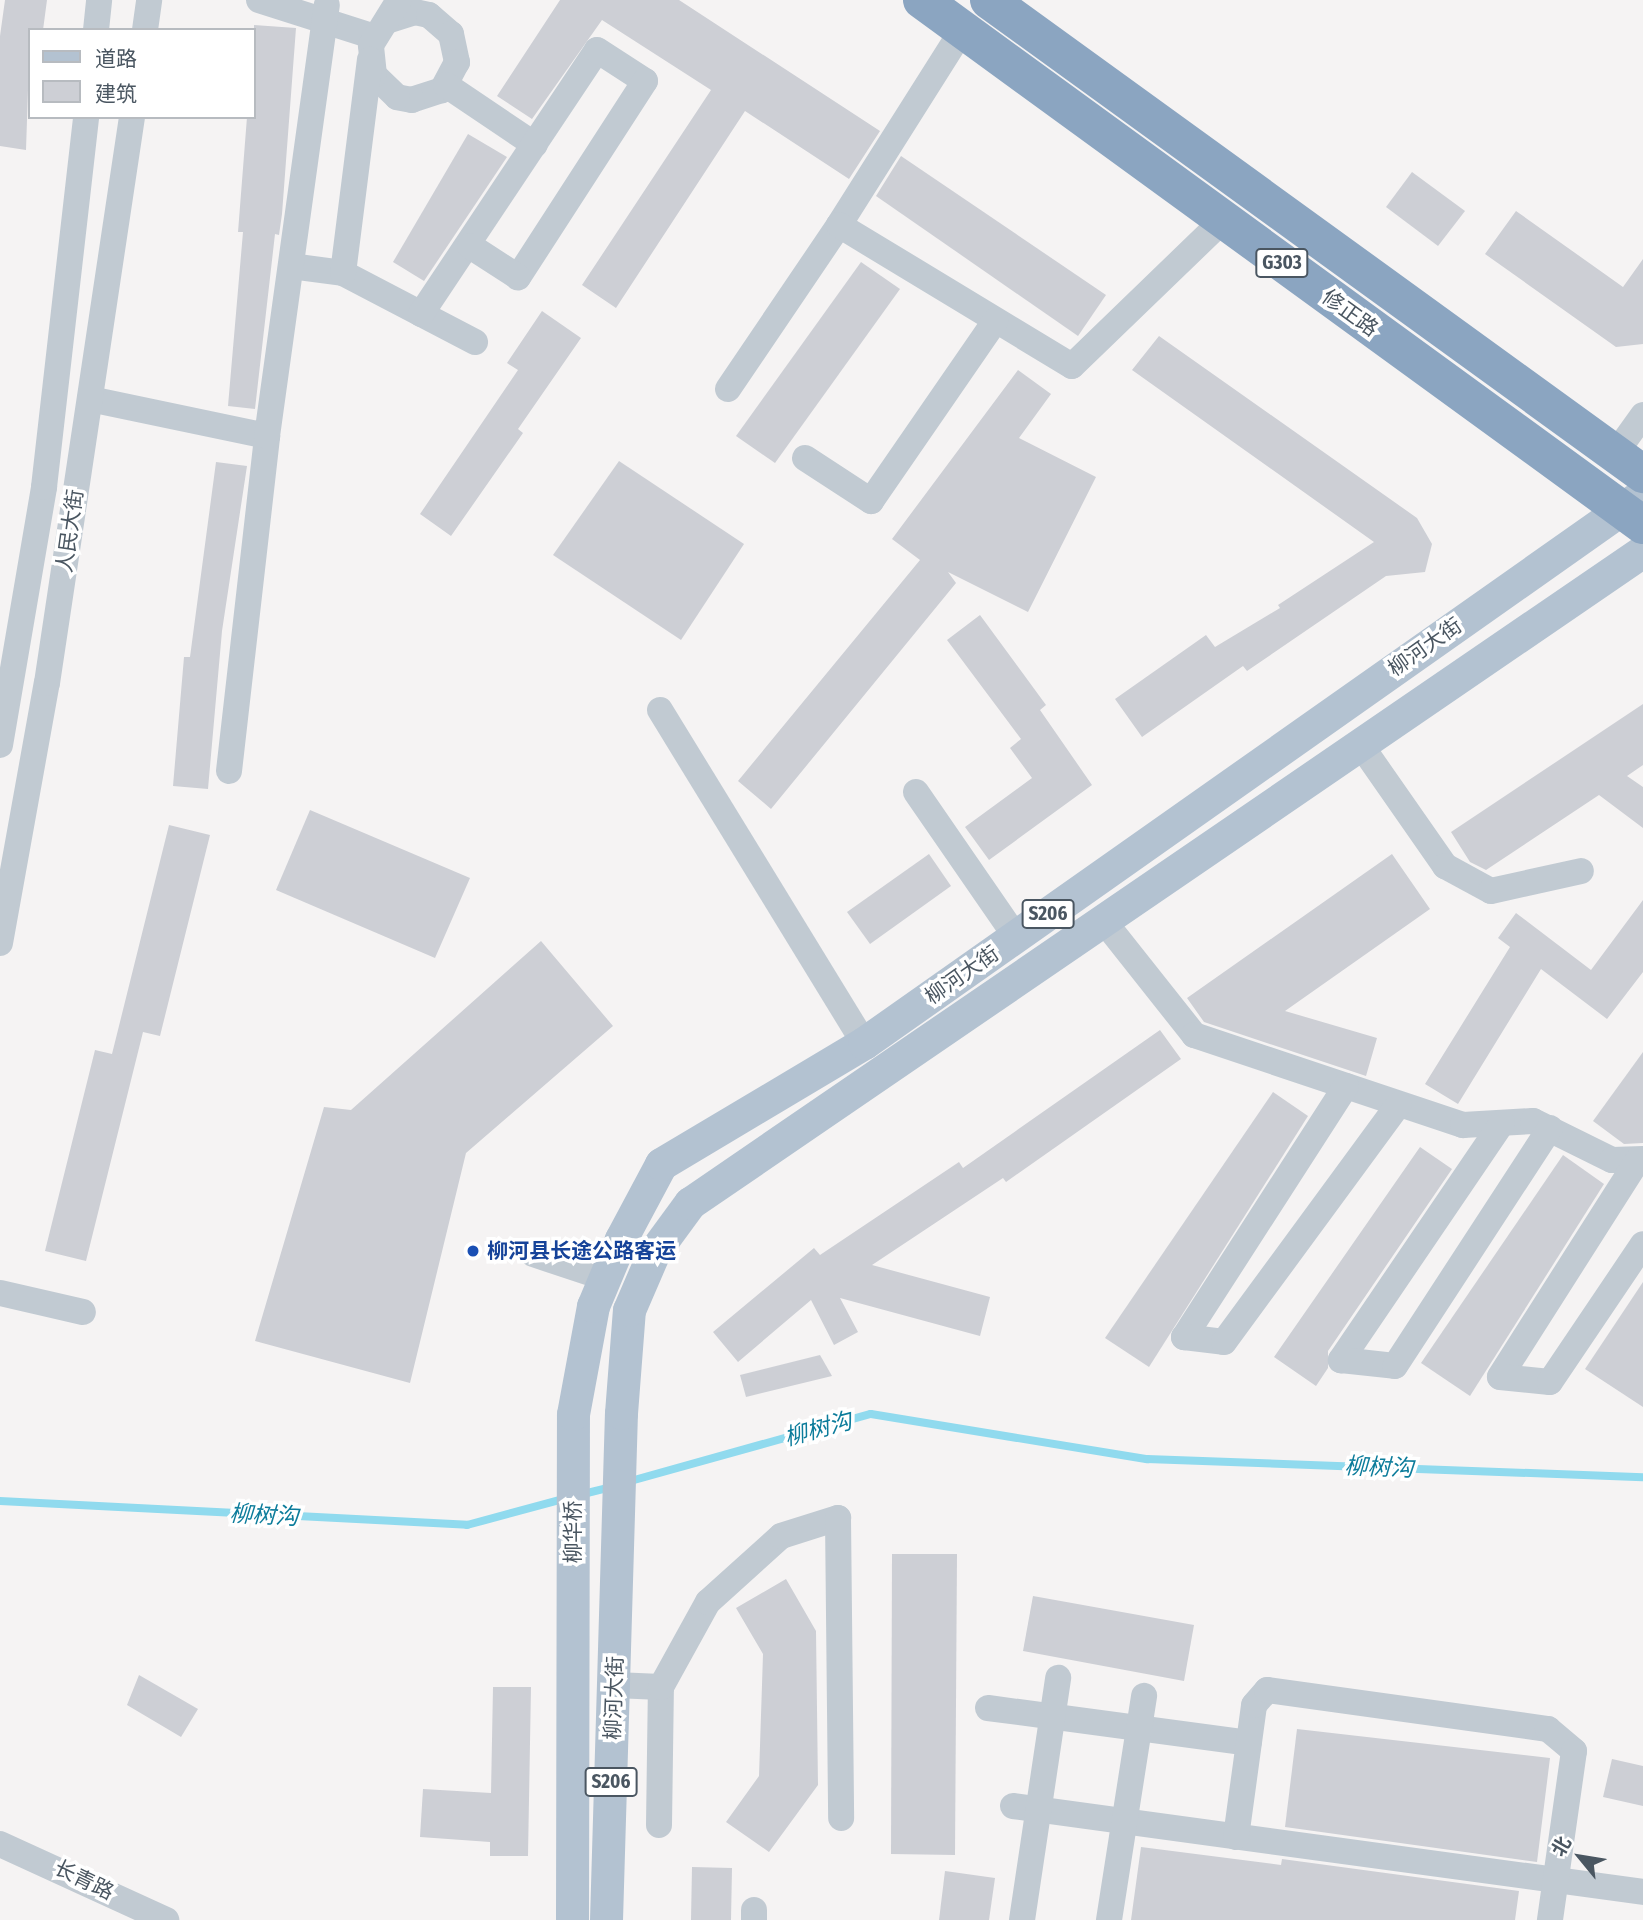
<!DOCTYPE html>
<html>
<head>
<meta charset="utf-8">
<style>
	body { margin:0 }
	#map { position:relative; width:1643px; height:1920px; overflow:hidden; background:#f5f3f3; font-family:"Fira Sans Condensed","Noto Sans SC",sans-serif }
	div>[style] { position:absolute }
	.stream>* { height:8px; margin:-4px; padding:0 4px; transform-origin:4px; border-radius:4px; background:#90daee }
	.building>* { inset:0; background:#cdcfd5 }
	.minor>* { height:26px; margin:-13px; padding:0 13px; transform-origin:13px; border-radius:13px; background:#c1cad2 }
	.major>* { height:33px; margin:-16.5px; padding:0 16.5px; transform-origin:16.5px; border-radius:16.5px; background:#b3c2d1 }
	.highway>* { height:38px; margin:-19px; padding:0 19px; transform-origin:19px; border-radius:19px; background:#8ba5c1 }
	.dots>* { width:19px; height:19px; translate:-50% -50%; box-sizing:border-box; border:4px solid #fff; border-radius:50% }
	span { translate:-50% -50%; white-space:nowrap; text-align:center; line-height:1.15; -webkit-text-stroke:7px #fff; paint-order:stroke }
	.shield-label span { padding:2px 5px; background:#fff; border:2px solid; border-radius:5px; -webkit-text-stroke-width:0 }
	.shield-label { font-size:19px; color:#4a5661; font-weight:700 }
	.street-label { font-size:21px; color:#4a5661 }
	.transit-label { font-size:21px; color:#164399; font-weight:700 }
	.left { translate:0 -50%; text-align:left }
	.water-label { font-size:23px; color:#0c7c9b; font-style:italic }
	.legend { position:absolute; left:28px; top:28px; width:228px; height:91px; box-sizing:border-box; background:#fff; border:2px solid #b7bbc0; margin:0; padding:9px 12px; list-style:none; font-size:21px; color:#4a5661 }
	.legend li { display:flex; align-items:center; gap:14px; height:35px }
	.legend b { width:35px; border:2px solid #b7bbc0 }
	.north { position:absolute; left:1545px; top:1822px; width:70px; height:70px; -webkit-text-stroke:5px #fff; paint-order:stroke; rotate:300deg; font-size:19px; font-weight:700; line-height:28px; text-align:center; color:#4a5661 }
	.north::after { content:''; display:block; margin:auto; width:24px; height:32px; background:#4a5661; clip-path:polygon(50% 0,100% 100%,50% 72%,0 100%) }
</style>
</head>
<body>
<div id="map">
	<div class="stream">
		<i style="left:627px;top:1482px;width:253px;rotate:-15.6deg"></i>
		<i style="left:871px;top:1414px;width:280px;rotate:9.3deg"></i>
		<i style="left:1147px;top:1459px;width:496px;rotate:2.1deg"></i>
		<i style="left:579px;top:1495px;width:33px;rotate:-14deg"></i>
		<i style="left:0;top:1501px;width:468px;rotate:2.9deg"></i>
		<i style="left:467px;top:1525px;width:104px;rotate:-15.1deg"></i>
	</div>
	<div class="building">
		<i style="clip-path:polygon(5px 0,47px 0,43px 30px,30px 30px,26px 150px,0 146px,0 36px)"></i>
		<i style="clip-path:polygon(560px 0,679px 0,880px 131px,849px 179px,745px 111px,616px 308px,582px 285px,711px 90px,602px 20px,532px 119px,497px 96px)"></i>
		<i style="clip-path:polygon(254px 25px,296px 28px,282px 214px,279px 235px,275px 234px,255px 409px,228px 406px,243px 232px,238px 232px,247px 117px,254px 117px)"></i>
		<i style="clip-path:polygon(468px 134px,507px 157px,424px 281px,393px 262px)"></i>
		<i style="clip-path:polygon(901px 156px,1106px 295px,1078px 336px,876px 196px)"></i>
		<i style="clip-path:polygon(1412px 172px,1465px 211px,1438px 246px,1386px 207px)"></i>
		<i style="clip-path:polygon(1516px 211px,1623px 287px,1643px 259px,1643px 344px,1616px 347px,1485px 254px)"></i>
		<i style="clip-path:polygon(861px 262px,900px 289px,775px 463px,736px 436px)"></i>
		<i style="clip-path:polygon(542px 311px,581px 338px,518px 429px,523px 433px,451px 536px,420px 514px,518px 370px,507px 363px)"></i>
		<i style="clip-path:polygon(1159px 336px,1417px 518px,1432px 544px,1425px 572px,1386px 576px,1247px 671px,1243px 666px,1142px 737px,1115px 699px,1206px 635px,1215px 647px,1280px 608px,1278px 605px,1374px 542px,1132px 370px)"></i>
		<i style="clip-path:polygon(1018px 370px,1051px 394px,1019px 438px,1096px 477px,1028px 612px,948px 572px,956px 583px,771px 809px,738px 781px,920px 560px,892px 539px)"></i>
		<i style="clip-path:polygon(619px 461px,744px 544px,681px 640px,553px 555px)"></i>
		<i style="clip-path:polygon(216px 462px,247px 466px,222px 631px,208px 789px,173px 786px,184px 657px,190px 657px)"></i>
		<i style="clip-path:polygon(980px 615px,1046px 705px,1040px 710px,1092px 785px,989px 860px,965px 827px,1032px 778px,1010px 748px,1021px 739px,947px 640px)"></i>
		<i style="clip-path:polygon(1643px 704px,1643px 765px,1627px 776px,1643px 787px,1643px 828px,1599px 795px,1486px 870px,1470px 862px,1451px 832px)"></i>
		<i style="clip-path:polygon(310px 810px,470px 878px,435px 958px,276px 890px)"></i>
		<i style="clip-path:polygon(169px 825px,210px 835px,160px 1036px,143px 1032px,86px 1261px,45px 1251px,95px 1050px,112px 1054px)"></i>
		<i style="clip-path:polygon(929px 854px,951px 886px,870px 944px,847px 912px)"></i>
		<i style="clip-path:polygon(1392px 854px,1430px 909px,1285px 1011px,1377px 1038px,1366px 1076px,1204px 1022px,1187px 998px)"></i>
		<i style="clip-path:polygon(1643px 900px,1643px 972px,1607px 1019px,1541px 969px,1458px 1104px,1425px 1084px,1510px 947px,1498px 938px,1516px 913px,1591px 970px)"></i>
		<i style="clip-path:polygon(541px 941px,613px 1026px,466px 1153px,410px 1383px,255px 1341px,324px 1107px,351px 1110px)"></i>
		<i style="clip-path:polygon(1160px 1030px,1181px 1059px,1006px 1182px,1003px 1178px,872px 1265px,990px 1297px,980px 1336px,840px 1298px,858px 1332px,834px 1345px,811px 1300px,738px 1362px,713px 1332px,814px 1248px,820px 1255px,959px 1162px,963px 1168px)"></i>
		<i style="clip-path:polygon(1643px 1052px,1643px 1143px,1624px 1144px,1593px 1121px)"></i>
		<i style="clip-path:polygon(1273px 1092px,1308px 1116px,1149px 1367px,1105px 1338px)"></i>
		<i style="clip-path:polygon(1420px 1147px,1452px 1169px,1328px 1351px,1328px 1368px,1316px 1386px,1274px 1357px)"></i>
		<i style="clip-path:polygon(1563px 1155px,1604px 1184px,1470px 1396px,1421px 1363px)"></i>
		<i style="clip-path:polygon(1643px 1282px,1643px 1407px,1585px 1369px)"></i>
		<i style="clip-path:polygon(820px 1355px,832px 1376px,746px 1397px,740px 1375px)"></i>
		<i style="clip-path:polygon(892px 1554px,957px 1554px,955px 1855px,891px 1854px)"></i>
		<i style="clip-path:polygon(786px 1579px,816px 1631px,818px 1785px,769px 1852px,726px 1822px,759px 1776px,763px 1654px,736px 1608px)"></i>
		<i style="clip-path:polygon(1033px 1596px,1194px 1625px,1184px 1681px,1023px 1651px)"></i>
		<i style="clip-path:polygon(139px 1675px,198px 1709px,181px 1737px,127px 1705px)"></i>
		<i style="clip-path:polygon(493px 1687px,531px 1687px,528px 1856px,490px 1856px,490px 1842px,420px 1837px,423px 1789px,491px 1793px)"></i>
		<i style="clip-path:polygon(1297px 1729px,1550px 1758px,1537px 1862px,1285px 1827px)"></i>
		<i style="clip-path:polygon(1612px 1759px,1643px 1766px,1643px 1806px,1603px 1797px)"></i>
		<i style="clip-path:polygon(1141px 1847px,1281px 1865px,1282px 1859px,1519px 1891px,1515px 1920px,1131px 1920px)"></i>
		<i style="clip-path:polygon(692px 1867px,732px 1868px,731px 1920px,691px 1920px)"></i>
		<i style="clip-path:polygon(945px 1871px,995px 1878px,989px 1920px,939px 1920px)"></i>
	</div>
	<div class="minor">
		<i style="left:259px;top:0;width:122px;rotate:17.7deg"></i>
		<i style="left:387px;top:21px;width:29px;rotate:-18deg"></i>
		<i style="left:415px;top:12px;width:14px;rotate:12deg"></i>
		<i style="left:429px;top:15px;width:29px;rotate:41deg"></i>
		<i style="left:451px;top:34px;width:29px;rotate:78deg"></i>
		<i style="left:457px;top:62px;width:32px;rotate:118deg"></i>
		<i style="left:442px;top:90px;width:32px;rotate:162deg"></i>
		<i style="left:412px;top:100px;width:15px;rotate:-169deg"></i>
		<i style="left:397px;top:97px;width:32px;rotate:-136deg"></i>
		<i style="left:374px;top:75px;width:30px;rotate:-96deg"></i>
		<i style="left:371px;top:45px;width:53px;rotate:-58.1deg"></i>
		<i style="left:96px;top:30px;width:30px;rotate:-84deg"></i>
		<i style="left:145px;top:30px;width:30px;rotate:-82deg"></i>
		<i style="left:446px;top:85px;width:107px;rotate:34deg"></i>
		<i style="left:839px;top:225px;width:232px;rotate:-57.7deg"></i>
		<i style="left:291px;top:266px;width:52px;rotate:7.7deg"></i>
		<i style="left:343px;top:273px;width:149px;rotate:27.6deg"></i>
		<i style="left:343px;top:273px;width:215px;rotate:-82.8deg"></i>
		<i style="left:421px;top:314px;width:317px;rotate:-56.3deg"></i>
		<i style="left:597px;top:50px;width:57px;rotate:32.9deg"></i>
		<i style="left:645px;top:81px;width:234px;rotate:122.9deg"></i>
		<i style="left:518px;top:277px;width:57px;rotate:-147.1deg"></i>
		<i style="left:728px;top:389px;width:198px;rotate:-55.9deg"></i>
		<i style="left:839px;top:225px;width:272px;rotate:31.2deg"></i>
		<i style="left:1072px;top:366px;width:210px;rotate:-44deg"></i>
		<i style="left:90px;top:399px;width:181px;rotate:11.8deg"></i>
		<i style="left:1615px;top:454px;width:48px;rotate:-54.3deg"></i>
		<i style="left:805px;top:458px;width:79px;rotate:33.1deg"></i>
		<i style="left:871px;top:501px;width:219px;rotate:-55.4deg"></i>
		<i style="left:660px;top:710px;width:391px;rotate:58.5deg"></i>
		<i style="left:1360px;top:744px;width:149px;rotate:55.1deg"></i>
		<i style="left:1445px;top:866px;width:52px;rotate:28.5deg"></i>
		<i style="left:1491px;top:891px;width:92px;rotate:-12.5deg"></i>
		<i style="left:0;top:745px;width:262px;rotate:-80.3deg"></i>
		<i style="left:44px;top:487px;width:372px;rotate:-83.5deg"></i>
		<i style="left:229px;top:771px;width:337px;rotate:-83.5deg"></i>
		<i style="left:267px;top:436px;width:435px;rotate:-82.1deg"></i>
		<i style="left:916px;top:792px;width:176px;rotate:55.4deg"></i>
		<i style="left:1103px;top:920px;width:147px;rotate:51.6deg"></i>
		<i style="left:1194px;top:1035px;width:284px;rotate:18.5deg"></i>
		<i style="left:1463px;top:1125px;width:70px;rotate:-3.3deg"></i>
		<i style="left:1533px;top:1121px;width:88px;rotate:26.3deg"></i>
		<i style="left:1612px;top:1160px;width:31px;rotate:-2deg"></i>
		<i style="left:0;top:943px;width:264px;rotate:-79.8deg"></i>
		<i style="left:47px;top:683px;width:572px;rotate:-81.46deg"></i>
		<i style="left:1346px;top:1086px;width:299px;rotate:122.8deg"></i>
		<i style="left:1184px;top:1337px;width:40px;rotate:7.1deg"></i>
		<i style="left:1224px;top:1342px;width:295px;rotate:-53.7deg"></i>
		<i style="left:1502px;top:1123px;width:287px;rotate:124.2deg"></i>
		<i style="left:1341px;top:1360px;width:54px;rotate:6.3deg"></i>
		<i style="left:1395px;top:1366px;width:284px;rotate:-56.9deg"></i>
		<i style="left:1638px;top:1160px;width:257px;rotate:122.5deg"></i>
		<i style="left:1500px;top:1377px;width:50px;rotate:5.7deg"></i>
		<i style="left:1550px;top:1382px;width:166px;rotate:-56deg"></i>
		<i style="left:533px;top:1254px;width:76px;rotate:18.4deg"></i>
		<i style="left:0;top:1293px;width:85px;rotate:12.9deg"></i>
		<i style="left:615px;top:1685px;width:46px;rotate:2.5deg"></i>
		<i style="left:988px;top:1708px;width:263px;rotate:7.6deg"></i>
		<i style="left:1013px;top:1806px;width:636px;rotate:7.77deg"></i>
		<i style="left:659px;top:1825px;width:138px;rotate:-89.2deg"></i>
		<i style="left:661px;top:1687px;width:97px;rotate:-61.1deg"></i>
		<i style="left:708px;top:1602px;width:98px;rotate:-42.1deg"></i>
		<i style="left:781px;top:1536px;width:60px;rotate:-17.5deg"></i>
		<i style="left:838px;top:1518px;width:300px;rotate:89.4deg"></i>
		<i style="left:1236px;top:1837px;width:133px;rotate:-82.2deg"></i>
		<i style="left:1254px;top:1705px;width:20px;rotate:-49deg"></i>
		<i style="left:1267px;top:1690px;width:284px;rotate:7.9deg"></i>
		<i style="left:1548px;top:1729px;width:34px;rotate:40deg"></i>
		<i style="left:1574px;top:1751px;width:171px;rotate:98.1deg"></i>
		<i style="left:0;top:1844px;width:183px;rotate:24.6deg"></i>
		<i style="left:754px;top:1910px;width:10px;rotate:90deg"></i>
		<i style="left:1022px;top:1920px;width:245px;rotate:-81.5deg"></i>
		<i style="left:1109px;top:1920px;width:227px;rotate:-81.1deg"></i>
	</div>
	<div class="major">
		<i style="left:572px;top:1920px;width:506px;rotate:-89.89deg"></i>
		<i style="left:573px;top:1414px;width:110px;rotate:-79.5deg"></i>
		<i style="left:593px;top:1306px;width:73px;rotate:-67.3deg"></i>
		<i style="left:621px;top:1239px;width:85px;rotate:-61.9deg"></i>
		<i style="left:661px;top:1164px;width:236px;rotate:-30.8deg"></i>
		<i style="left:864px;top:1043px;width:953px;rotate:-35.17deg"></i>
		<i style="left:606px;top:1920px;width:507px;rotate:-88.31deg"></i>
		<i style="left:621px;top:1413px;width:103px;rotate:-85.6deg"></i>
		<i style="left:629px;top:1310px;width:63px;rotate:-66.7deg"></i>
		<i style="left:654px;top:1252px;width:61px;rotate:-53.7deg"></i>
		<i style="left:690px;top:1203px;width:1155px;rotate:-34.38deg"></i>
	</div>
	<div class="highway">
		<i style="left:922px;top:0;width:892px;rotate:36.06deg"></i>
		<i style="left:989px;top:0;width:808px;rotate:35.93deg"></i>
	</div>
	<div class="dots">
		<i style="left:473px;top:1251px;background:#1a4fb4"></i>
	</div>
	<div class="shield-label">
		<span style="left:1282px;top:263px">G303</span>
		<span style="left:1048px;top:914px">S206</span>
		<span style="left:611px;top:1782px">S206</span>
	</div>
	<div class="street-label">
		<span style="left:1350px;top:313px;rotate:36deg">修正路</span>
		<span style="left:70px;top:531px;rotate:-82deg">人民大街</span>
		<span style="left:1425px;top:647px;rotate:-35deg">柳河大街</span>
		<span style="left:962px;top:975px;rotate:-35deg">柳河大街</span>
		<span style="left:573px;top:1532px;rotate:-90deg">柳华桥</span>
		<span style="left:614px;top:1698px;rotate:-88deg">柳河大街</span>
		<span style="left:84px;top:1880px;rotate:26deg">长青路</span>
	</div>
	<div class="transit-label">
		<span class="left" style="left:487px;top:1251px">柳河县长途公路客运</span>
	</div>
	<div class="water-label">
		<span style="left:818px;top:1429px;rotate:-15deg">柳树沟</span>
		<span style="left:1379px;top:1467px;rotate:2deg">柳树沟</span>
		<span style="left:264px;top:1515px;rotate:3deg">柳树沟</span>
	</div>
	<ul class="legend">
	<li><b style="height:9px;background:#b3c2d1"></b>道路</li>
	<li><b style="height:19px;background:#cdcfd5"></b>建筑</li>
	</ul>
	<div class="north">北</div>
</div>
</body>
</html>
